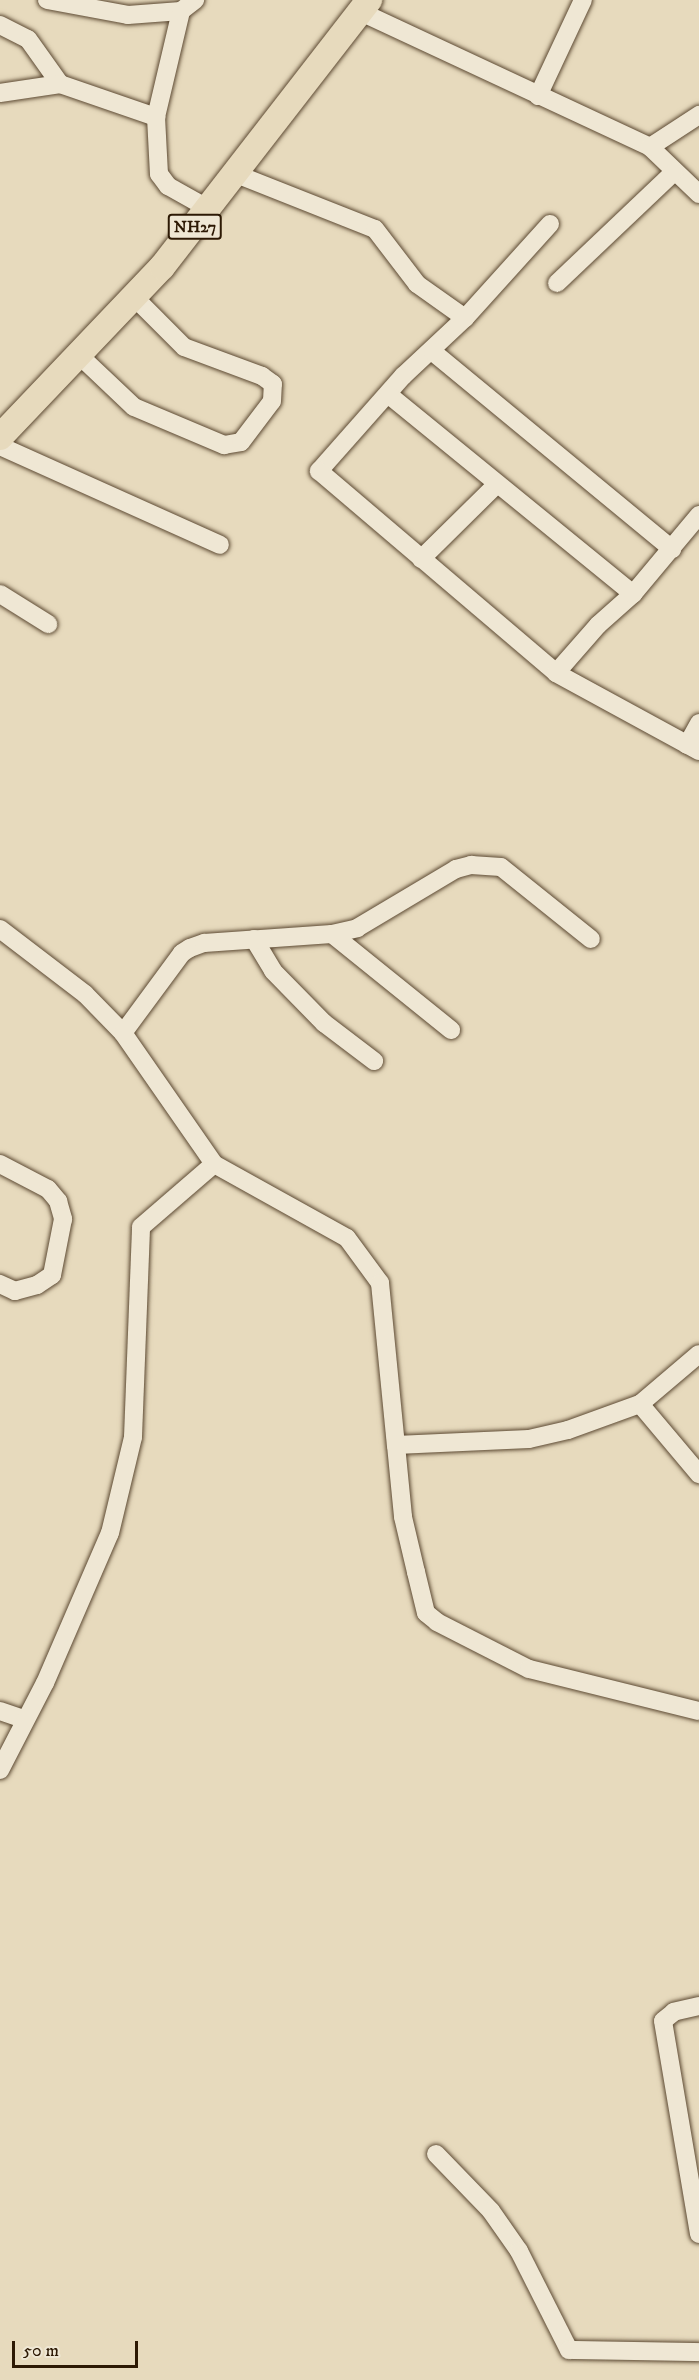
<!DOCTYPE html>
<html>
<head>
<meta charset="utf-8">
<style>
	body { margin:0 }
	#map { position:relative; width:699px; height:2380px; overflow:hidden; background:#e7dabd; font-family:"IM FELL DW Pica",serif }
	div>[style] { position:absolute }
	.roads { filter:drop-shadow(0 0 2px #5c4932) drop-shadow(0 0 2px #5c4932) }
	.minor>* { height:18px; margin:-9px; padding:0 9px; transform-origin:9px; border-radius:9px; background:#efe7d4 }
	.highway>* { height:26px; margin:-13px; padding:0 13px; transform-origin:13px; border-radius:13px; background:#e7dabd }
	span { translate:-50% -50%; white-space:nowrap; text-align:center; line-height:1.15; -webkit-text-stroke:6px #efe7d4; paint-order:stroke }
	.shield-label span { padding:2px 4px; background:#efe7d4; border:2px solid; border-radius:4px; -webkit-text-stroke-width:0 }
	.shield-label { font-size:16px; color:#2d1904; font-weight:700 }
	.scale { position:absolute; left:12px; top:2341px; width:126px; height:27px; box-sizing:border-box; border:3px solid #2d1904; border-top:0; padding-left:8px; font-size:18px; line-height:21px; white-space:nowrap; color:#2d1904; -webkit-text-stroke:4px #efe7d4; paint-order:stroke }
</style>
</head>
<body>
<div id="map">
	<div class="roads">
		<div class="minor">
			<i style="left:47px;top:0;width:82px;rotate:10.5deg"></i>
			<i style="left:128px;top:15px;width:53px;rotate:-4.3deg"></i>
			<i style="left:361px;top:12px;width:319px;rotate:25deg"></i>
			<i style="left:650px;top:147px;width:68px;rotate:43.8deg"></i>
			<i style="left:0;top:25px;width:31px;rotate:27deg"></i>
			<i style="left:28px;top:39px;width:55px;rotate:54.6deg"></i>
			<i style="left:60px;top:84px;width:102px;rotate:19deg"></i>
			<i style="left:156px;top:117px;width:57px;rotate:87deg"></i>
			<i style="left:159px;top:174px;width:15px;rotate:53deg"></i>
			<i style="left:168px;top:186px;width:47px;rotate:29.3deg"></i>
			<i style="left:0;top:93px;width:61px;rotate:-8.5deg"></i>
			<i style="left:538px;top:96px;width:106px;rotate:-64.9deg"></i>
			<i style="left:156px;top:117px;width:109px;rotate:-76.7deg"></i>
			<i style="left:181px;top:11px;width:18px;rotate:-38deg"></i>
			<i style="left:650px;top:147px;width:59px;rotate:-33.1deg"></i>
			<i style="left:236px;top:174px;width:149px;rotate:21.6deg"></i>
			<i style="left:375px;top:229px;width:69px;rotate:52.6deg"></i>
			<i style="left:417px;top:284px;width:59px;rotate:35.3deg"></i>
			<i style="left:550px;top:224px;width:127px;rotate:132.1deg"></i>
			<i style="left:465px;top:318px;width:85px;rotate:136.9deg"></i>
			<i style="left:403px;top:376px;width:127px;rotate:131.5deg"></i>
			<i style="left:319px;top:471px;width:311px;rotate:40.4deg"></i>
			<i style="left:556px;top:673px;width:163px;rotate:28.6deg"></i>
			<i style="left:557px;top:283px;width:161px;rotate:-43.5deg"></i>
			<i style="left:433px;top:352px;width:310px;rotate:39.5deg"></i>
			<i style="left:80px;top:356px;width:74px;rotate:43.4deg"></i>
			<i style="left:134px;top:407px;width:98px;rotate:22.9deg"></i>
			<i style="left:224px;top:445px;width:17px;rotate:-10deg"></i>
			<i style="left:241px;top:442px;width:51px;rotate:-52.9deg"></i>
			<i style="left:272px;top:401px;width:17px;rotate:-87deg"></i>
			<i style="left:273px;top:384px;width:14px;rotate:-144deg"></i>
			<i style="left:262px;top:376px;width:83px;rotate:-159.6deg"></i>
			<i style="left:184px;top:347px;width:69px;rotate:-135deg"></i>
			<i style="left:389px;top:395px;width:315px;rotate:39.2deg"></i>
			<i style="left:0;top:446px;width:241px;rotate:24.2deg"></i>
			<i style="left:421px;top:559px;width:107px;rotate:-44.6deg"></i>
			<i style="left:0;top:594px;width:57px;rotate:32deg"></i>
			<i style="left:556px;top:673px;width:64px;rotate:-48.8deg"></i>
			<i style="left:598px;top:625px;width:47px;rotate:-41.5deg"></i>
			<i style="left:633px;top:594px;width:103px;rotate:-50.1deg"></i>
			<i style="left:687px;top:745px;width:25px;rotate:-61deg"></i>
			<i style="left:0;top:929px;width:107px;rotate:37.4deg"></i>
			<i style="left:85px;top:994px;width:54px;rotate:45.7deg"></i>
			<i style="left:123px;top:1033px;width:160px;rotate:55.2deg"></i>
			<i style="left:214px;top:1164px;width:152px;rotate:29.1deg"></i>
			<i style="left:347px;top:1238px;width:56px;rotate:53.7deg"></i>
			<i style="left:380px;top:1283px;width:163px;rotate:84.4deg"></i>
			<i style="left:396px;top:1445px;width:133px;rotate:-2.6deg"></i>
			<i style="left:529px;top:1439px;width:40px;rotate:-13deg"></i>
			<i style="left:568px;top:1430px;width:77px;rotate:-19.9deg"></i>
			<i style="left:640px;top:1404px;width:77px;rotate:-40.3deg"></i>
			<i style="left:332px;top:934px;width:153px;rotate:38.9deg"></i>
			<i style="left:254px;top:939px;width:37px;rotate:59deg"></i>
			<i style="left:273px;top:971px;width:73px;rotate:45.6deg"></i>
			<i style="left:324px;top:1023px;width:63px;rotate:37.2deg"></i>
			<i style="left:123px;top:1033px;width:99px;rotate:-53.6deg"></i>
			<i style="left:182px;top:953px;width:9px;rotate:-32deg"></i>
			<i style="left:190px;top:948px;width:15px;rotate:-20deg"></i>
			<i style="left:204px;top:943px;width:128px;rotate:-4deg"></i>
			<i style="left:332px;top:934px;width:26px;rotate:-13deg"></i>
			<i style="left:357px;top:928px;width:115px;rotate:-30.8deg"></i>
			<i style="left:456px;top:869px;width:16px;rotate:-15deg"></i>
			<i style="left:471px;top:865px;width:30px;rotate:4deg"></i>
			<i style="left:501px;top:867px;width:115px;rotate:38.7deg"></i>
			<i style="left:0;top:1164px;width:54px;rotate:27.5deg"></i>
			<i style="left:48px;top:1189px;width:16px;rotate:50deg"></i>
			<i style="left:58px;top:1201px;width:19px;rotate:74deg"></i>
			<i style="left:63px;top:1219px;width:57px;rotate:101.1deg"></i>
			<i style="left:52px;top:1275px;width:18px;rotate:146deg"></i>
			<i style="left:37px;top:1285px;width:23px;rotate:165deg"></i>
			<i style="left:15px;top:1291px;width:17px;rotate:-155deg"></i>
			<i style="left:640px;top:1404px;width:92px;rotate:49.9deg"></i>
			<i style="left:396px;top:1445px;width:72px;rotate:84.4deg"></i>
			<i style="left:403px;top:1517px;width:57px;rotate:76.7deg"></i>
			<i style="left:416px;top:1572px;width:42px;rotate:76.3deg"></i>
			<i style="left:426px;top:1613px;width:14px;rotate:39deg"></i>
			<i style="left:437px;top:1622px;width:103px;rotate:27.1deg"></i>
			<i style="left:529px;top:1669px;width:175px;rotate:13.9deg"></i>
			<i style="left:0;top:1711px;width:24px;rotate:19deg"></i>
			<i style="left:0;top:1770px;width:98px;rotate:-62.7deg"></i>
			<i style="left:45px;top:1683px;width:163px;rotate:-66.6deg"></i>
			<i style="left:110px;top:1533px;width:99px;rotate:-76.5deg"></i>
			<i style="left:133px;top:1437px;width:210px;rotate:-87.8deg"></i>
			<i style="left:141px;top:1227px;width:96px;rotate:-40.8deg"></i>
			<i style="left:699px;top:2006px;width:26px;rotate:167deg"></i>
			<i style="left:674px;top:2012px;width:14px;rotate:141deg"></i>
			<i style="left:663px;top:2021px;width:216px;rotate:80.4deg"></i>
			<i style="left:436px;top:2154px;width:79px;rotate:46deg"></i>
			<i style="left:491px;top:2211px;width:49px;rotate:55deg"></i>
			<i style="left:519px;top:2251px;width:111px;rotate:63.2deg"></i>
			<i style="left:569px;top:2350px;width:130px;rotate:0.9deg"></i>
		</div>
		<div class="highway">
			<i style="left:0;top:437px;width:235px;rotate:-46.4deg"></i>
			<i style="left:162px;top:267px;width:338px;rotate:-52.2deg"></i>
		</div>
	</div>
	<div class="shield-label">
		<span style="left:195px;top:227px">NH27</span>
	</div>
	<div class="scale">50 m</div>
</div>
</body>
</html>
